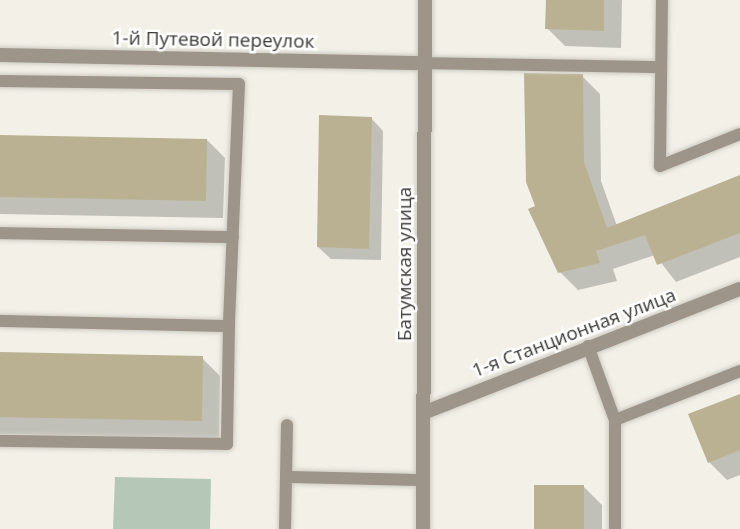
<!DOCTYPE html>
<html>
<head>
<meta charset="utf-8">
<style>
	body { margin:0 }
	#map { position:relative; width:740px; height:529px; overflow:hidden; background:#f2f0e7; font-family:"Open Sans",sans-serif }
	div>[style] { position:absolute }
	.green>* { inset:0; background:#b5c7b6 }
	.shadow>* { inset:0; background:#0003 }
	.building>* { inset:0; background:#bab192 }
	.roads { filter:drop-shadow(0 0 2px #cdcbc3) drop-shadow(0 0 2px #cdcbc3) }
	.lane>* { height:12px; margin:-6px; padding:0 6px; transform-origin:6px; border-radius:6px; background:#9e958a }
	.street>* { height:14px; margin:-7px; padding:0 7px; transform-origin:7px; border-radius:7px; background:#9e958a }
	span { translate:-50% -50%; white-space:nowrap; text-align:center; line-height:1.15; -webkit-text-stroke:5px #fff; paint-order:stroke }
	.street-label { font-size:19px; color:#3a3935 }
</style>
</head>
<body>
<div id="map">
	<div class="green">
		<i style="clip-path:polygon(115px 477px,211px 479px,210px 529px,113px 529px)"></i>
	</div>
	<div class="shadow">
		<i style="clip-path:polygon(547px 0,622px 0,621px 48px,565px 46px,547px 28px)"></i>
		<i style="clip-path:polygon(582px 76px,600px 94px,601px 181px,617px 226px,740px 177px,740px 257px,676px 282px,655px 255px,613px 269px,617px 281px,578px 290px,560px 272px,537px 207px)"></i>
		<i style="clip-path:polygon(371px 118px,383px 131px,381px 260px,331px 259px,318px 247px)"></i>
		<i style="clip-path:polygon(0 136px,207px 140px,225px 158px,223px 218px,0 214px)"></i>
		<i style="clip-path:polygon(0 354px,202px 358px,220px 376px,219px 438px,0 434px)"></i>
		<i style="clip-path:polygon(740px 396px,740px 475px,727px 480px,709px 462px)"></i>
		<i style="clip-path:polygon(584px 487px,602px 505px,602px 529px,535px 529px)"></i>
	</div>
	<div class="building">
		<i style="clip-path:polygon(546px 0,604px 0,604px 31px,545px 29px)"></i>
		<i style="clip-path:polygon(524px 73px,583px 74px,584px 162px,607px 228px,740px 175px,740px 233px,657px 265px,645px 235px,596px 251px,600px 263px,558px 273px,528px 209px,535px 206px,526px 182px)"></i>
		<i style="clip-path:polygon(319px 115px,372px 117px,369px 249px,317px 247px)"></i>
		<i style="clip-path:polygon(0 135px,207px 139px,206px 201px,0 197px)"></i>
		<i style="clip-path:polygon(0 352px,203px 356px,202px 421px,0 417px)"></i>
		<i style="clip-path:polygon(740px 394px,740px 450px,708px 463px,688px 414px)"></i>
		<i style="clip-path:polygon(534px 485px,584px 485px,584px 529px,534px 529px)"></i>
	</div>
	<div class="roads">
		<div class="lane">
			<i style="left:662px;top:0;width:166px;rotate:90.7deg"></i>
			<i style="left:660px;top:166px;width:86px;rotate:-21.8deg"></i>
			<i style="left:425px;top:63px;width:236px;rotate:1deg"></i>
			<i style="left:0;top:81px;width:239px;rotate:0.7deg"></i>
			<i style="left:239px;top:84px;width:242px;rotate:92.4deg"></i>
			<i style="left:0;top:233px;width:233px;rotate:1deg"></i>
			<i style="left:0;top:321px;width:229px;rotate:1.3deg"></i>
			<i style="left:229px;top:326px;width:118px;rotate:91deg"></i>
			<i style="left:227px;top:444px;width:227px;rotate:-179.2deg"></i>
			<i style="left:588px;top:346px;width:79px;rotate:70deg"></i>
			<i style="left:615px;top:420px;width:109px;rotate:90deg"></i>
			<i style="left:615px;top:420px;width:134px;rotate:-21.4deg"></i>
			<i style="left:286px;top:477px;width:137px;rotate:1.3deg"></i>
			<i style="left:285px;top:529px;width:104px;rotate:-88.9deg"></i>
		</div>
		<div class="street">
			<i style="left:0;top:55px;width:425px;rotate:1.1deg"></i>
			<i style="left:423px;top:413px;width:340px;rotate:-21.4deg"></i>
			<i style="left:423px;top:529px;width:529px;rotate:-89.78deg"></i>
		</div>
	</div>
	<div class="street-label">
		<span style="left:213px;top:40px;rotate:1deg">1-й Путевой переулок</span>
		<span style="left:405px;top:264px;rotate:-90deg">Батумская улица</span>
		<span style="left:574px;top:333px;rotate:-21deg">1-я Станционная улица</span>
	</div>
</div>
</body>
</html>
